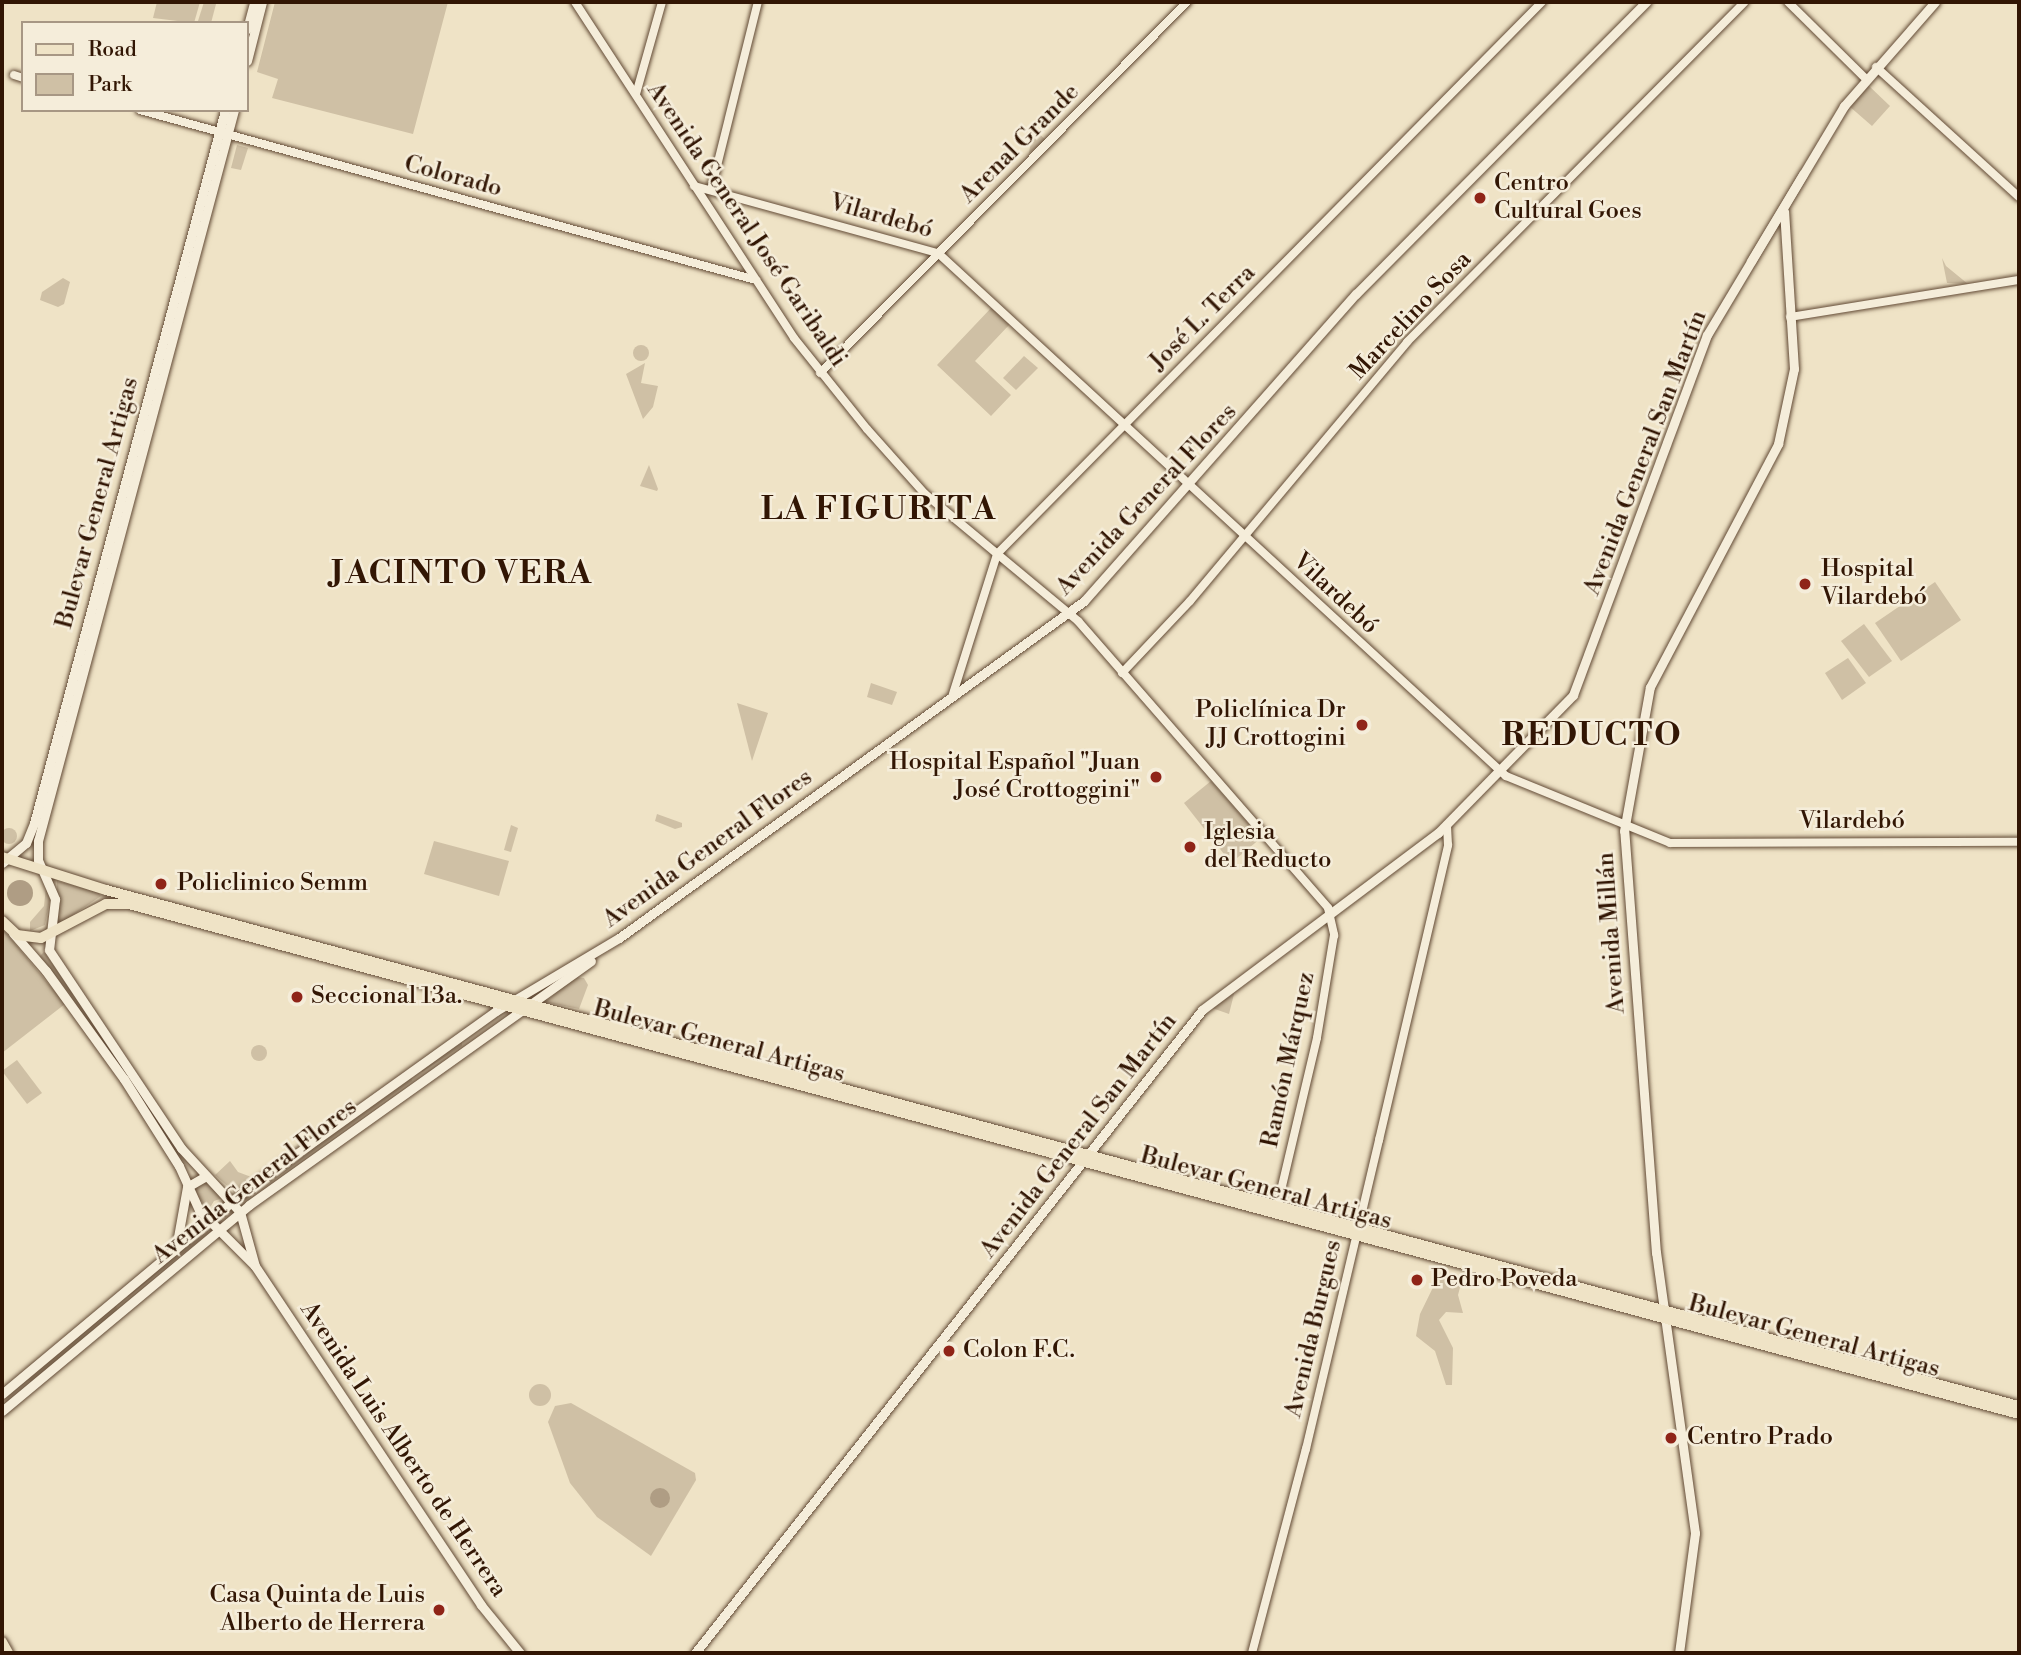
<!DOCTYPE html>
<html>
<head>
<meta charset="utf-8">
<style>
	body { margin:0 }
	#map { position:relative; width:2021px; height:1655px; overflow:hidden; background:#efe3c6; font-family:"Libre Bodoni",serif }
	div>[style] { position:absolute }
	.green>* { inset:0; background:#cfc0a5 }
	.round { border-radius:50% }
	.water>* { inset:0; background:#af9d84 }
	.roads { filter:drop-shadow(0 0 2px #614934) drop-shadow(0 0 2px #614934) }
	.tertiary>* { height:8px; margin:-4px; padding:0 4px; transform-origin:4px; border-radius:4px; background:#f5edda }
	.secondary>* { height:9px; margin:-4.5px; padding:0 4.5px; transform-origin:4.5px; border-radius:4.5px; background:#f5edda }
	.primary>* { height:10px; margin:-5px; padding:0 5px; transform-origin:5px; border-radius:5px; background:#efe3c6 }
	.dots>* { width:19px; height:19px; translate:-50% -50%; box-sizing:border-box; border:4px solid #f5edda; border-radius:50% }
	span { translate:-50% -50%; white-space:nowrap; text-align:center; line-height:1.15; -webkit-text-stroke:5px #f5edda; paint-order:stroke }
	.street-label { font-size:24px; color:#321604 }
	.poi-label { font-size:24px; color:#321604 }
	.left { translate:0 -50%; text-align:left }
	.right { translate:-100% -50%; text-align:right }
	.district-label { font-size:32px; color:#321604; font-weight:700; letter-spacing:2px }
	.frame { position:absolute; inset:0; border:4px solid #321604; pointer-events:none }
	.legend { position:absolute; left:21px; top:21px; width:228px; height:91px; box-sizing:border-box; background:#f5edda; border:2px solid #a79784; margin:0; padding:9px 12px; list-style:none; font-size:21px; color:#321604 }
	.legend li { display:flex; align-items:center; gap:14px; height:35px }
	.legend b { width:35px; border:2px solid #a79784 }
</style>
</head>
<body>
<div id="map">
	<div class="green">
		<i style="clip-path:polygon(157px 2px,200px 2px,194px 23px,153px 18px)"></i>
		<i style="clip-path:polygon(204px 2px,216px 4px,211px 23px,198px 21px)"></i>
		<i style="clip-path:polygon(275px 2px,448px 2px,413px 134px,272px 98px,278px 79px,257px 72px)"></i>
		<i style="clip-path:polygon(1868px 85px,1890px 106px,1872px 126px,1849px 106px)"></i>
		<i style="clip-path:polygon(1038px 133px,1046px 140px,1029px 153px,1032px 136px)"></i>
		<i style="clip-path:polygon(237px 145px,248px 148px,241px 170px,231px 168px)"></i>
		<i style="clip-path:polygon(1942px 258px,1946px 266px,1968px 284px,1947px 283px)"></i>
		<i style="clip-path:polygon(63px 278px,70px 282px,64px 304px,58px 307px,40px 300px,42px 292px)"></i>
		<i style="clip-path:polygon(992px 307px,1010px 324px,975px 361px,1011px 395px,991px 416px,937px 365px)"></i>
		<i class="round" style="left:633px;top:345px;width:16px;height:16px"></i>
		<i style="clip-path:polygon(1024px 356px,1038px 368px,1016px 390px,1003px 378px)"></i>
		<i style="clip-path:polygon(645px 363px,641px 383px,658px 386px,653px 407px,643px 419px,626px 374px)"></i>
		<i style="clip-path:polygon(649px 465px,658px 489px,657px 491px,640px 486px)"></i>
		<i style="clip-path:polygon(1935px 582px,1961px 620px,1901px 661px,1875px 623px)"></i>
		<i style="clip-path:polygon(1864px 624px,1892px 661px,1869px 677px,1841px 641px)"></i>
		<i style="clip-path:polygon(1848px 658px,1866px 683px,1842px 700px,1825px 673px)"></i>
		<i style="clip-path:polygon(871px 683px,897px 692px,892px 705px,867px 697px)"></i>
		<i style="clip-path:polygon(737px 703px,768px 713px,752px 761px)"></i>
		<i style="clip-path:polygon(1211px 781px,1261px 838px,1231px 863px,1184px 803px)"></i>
		<i style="clip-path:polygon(657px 814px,682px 823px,682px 827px,675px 829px,655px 821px)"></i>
		<i style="clip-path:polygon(511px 825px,518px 828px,511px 852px,504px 850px)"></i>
		<i class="round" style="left:1px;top:828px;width:16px;height:16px"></i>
		<i style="clip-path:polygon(434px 841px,509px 861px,499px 896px,424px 874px)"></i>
		<i style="clip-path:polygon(57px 881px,98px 892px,101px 896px,57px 926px)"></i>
		<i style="clip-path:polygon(46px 887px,50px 899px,45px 925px,30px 931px,30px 922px,44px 906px)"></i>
		<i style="clip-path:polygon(2px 928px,65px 1004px,2px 1053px)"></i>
		<i style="clip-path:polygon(44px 952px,73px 994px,72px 996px,39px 957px)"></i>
		<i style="clip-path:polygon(575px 977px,584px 978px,588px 985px,579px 1009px,545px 1002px)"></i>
		<i style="clip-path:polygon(1235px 990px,1229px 1014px,1212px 1008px)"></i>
		<i style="clip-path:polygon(462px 1042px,462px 1046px,422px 1072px,422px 1068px)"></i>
		<i class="round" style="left:251px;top:1045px;width:16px;height:16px"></i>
		<i style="clip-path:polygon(17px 1060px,42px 1093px,27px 1104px,2px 1071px)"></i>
		<i style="clip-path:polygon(411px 1077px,412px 1081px,240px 1204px,240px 1200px)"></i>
		<i style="clip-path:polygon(230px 1161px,238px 1172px,254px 1178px,234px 1192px,215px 1175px)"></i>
		<i style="clip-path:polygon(204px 1181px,223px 1198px,214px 1201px,208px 1211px,194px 1190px)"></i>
		<i style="clip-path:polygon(206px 1229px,209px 1233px,128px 1297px,128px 1294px)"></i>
		<i style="clip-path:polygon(1441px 1271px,1463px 1276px,1458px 1295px,1463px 1313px,1446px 1312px,1439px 1320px,1453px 1348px,1452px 1385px,1446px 1385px,1435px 1351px,1416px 1336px,1420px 1314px)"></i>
		<i style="clip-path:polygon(116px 1305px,117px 1310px,31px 1382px,28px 1380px)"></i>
		<i class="round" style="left:529px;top:1384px;width:22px;height:22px"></i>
		<i style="clip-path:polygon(571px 1403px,695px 1473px,696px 1480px,651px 1556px,597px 1517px,570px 1483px,548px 1422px,555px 1406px)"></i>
	</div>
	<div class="water">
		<i class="round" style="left:7px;top:880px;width:26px;height:26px"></i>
		<i class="round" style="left:650px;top:1488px;width:20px;height:20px"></i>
	</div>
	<div class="roads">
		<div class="tertiary">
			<i style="left:575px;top:2px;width:401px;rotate:56.9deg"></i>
			<i style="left:794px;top:338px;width:117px;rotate:51.3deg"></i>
			<i style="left:867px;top:429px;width:87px;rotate:48.3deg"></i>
			<i style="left:925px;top:494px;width:199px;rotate:39.7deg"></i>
			<i style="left:1078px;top:621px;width:381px;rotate:48.9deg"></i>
			<i style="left:1328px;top:908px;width:28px;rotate:77deg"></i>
			<i style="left:1334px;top:935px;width:104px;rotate:99.4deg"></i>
			<i style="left:1317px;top:1038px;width:178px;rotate:103.3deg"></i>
			<i style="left:1788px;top:2px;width:110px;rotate:44.6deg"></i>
			<i style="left:1876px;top:67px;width:193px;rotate:42.3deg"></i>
			<i style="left:14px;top:75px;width:9px;rotate:18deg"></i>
			<i style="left:636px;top:94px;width:96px;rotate:-74.2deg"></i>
			<i style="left:140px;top:110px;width:639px;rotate:15.43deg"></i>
			<i style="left:694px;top:186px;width:253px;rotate:15.4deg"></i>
			<i style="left:938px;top:253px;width:772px;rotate:42.64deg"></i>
			<i style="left:1506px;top:776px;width:177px;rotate:22.2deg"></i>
			<i style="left:1670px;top:843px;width:349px;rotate:-0.2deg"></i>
			<i style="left:711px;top:190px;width:194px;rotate:-76deg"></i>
			<i style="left:1790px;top:317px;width:232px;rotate:-9.2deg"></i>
			<i style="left:820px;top:373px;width:522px;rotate:-45.31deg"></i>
			<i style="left:1122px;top:673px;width:99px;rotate:-46.6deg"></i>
			<i style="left:1190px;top:601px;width:338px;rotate:-50deg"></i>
			<i style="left:1407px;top:342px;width:479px;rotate:-45.2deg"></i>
			<i style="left:952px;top:697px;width:150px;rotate:-72.5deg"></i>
			<i style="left:997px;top:554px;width:776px;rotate:-45.37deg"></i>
			<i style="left:1252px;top:1653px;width:211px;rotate:-75.2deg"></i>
			<i style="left:1306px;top:1449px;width:318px;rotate:-76.7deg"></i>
			<i style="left:1379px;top:1140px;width:303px;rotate:-76.8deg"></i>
			<i style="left:1448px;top:845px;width:20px;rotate:-93deg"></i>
		</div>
		<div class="secondary">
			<i style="left:247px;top:29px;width:28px;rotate:-75deg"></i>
			<i style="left:247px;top:61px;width:61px;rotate:-75.7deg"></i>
			<i style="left:234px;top:110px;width:757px;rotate:105.01deg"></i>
			<i style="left:38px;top:841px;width:19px;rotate:90deg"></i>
			<i style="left:38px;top:860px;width:43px;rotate:66.4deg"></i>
			<i style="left:55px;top:899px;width:51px;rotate:96.7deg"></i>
			<i style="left:49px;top:950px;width:238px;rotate:56.3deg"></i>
			<i style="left:181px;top:1148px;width:87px;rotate:47.3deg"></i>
			<i style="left:240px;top:1212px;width:56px;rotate:74.5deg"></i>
			<i style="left:255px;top:1266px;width:407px;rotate:56.3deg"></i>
			<i style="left:481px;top:1605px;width:62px;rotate:50.9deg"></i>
			<i style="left:1751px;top:261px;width:101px;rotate:-59.1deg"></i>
			<i style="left:2px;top:863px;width:31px;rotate:-40deg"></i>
			<i style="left:26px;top:843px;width:22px;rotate:-68deg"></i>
			<i style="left:34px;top:823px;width:738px;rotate:-75deg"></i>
			<i style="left:13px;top:933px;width:50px;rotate:49deg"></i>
			<i style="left:46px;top:971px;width:133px;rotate:54.2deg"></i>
			<i style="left:124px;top:1079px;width:103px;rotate:57.7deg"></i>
			<i style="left:179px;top:1166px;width:48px;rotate:65.6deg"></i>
			<i style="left:199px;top:1210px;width:78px;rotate:45deg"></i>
			<i style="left:176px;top:1248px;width:62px;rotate:-79.8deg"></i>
			<i style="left:187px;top:1187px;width:22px;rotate:-30deg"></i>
			<i style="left:2px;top:1394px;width:318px;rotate:-39.9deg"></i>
			<i style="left:246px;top:1190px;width:307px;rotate:-35.6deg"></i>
			<i style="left:496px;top:1011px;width:143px;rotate:-30.7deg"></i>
			<i style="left:619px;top:938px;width:574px;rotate:-35.93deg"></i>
			<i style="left:1084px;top:601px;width:410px;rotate:-48.5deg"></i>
			<i style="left:1356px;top:294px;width:412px;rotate:-45.2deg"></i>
			<i style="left:2px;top:1411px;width:322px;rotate:-39.8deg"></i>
			<i style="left:249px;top:1205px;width:420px;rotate:-35.5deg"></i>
			<i style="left:695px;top:1653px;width:819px;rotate:-51.74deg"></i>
			<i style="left:1202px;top:1010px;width:295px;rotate:-36.9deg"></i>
			<i style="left:1438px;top:833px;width:193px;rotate:-45.6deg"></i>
			<i style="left:1573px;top:695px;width:384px;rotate:-69.6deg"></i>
			<i style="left:1707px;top:335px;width:267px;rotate:-59.1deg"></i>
			<i style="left:1844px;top:106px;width:138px;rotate:-48.8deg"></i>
			<i style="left:1679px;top:1653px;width:121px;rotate:-82.4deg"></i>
			<i style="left:1695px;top:1533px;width:283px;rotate:-97.9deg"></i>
			<i style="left:1656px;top:1253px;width:423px;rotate:-94.3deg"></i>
			<i style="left:1624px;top:831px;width:146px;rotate:-79.8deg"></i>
			<i style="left:1650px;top:687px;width:275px;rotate:-62.2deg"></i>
			<i style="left:1778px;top:444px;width:77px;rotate:-78deg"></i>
			<i style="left:1794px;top:369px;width:158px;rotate:-93.6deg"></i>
		</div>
		<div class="primary">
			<i style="left:2px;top:857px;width:109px;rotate:17.6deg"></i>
			<i style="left:106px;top:890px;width:1981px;rotate:15.1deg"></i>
			<i style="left:2px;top:921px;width:21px;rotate:43deg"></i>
			<i style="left:17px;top:935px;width:24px;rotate:7deg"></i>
			<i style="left:41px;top:938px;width:73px;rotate:-27.6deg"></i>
			<i style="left:106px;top:904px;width:23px"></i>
			<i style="left:129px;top:904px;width:1958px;rotate:15.1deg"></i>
			<i style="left:2px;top:1642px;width:13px;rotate:61deg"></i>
		</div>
	</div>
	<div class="dots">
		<i style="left:1480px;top:198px;background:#8f2418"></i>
		<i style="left:1805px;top:584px;background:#8f2418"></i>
		<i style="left:1362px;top:725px;background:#8f2418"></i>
		<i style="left:1156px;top:777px;background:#8f2418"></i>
		<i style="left:1190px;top:847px;background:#8f2418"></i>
		<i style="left:161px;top:884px;background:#8f2418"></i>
		<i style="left:297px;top:997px;background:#8f2418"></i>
		<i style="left:1417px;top:1280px;background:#8f2418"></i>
		<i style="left:949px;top:1351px;background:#8f2418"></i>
		<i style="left:1671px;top:1438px;background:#8f2418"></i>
		<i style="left:439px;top:1610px;background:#8f2418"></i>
	</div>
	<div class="street-label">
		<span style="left:1020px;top:144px;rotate:-45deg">Arenal Grande</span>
		<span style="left:453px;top:177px;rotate:15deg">Colorado</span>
		<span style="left:881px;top:217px;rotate:16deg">Vilardebó</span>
		<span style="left:746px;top:225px;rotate:56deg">Avenida General José Garibaldi</span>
		<span style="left:1411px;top:316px;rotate:-47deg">Marcelino Sosa</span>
		<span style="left:1203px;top:318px;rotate:-45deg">José L. Terra</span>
		<span style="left:1646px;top:453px;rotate:-69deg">Avenida General San Martín</span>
		<span style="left:1147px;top:500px;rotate:-47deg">Avenida General Flores</span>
		<span style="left:98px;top:503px;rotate:-75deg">Bulevar General Artigas</span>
		<span style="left:1335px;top:594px;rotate:43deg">Vilardebó</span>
		<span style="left:1852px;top:822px">Vilardebó</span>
		<span style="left:708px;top:849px;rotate:-36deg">Avenida General Flores</span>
		<span style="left:1612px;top:933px;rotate:-94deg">Avenida Millán</span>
		<span style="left:719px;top:1042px;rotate:15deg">Bulevar General Artigas</span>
		<span style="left:1289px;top:1060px;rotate:-78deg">Ramón Márquez</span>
		<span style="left:1079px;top:1136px;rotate:-52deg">Avenida General San Martín</span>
		<span style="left:255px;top:1182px;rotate:-38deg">Avenida General Flores</span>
		<span style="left:1266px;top:1189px;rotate:15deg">Bulevar General Artigas</span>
		<span style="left:1314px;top:1329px;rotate:-77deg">Avenida Burgues</span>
		<span style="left:1814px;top:1337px;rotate:15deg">Bulevar General Artigas</span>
		<span style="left:403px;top:1450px;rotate:56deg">Avenida Luis Alberto de Herrera</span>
	</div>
	<div class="poi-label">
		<span class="left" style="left:1494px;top:198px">Centro<br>Cultural Goes</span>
		<span class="left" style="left:1821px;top:584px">Hospital<br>Vilardebó</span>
		<span class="right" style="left:1346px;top:725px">Policlínica Dr<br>JJ Crottogini</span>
		<span class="right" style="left:1140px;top:777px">Hospital Español "Juan<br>José Crottoggini"</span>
		<span class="left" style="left:1204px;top:847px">Iglesia<br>del Reducto</span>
		<span class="left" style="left:177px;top:884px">Policlinico Semm</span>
		<span class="left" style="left:311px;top:997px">Seccional 13a.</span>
		<span class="left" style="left:1431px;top:1280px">Pedro Poveda</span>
		<span class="left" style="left:963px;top:1351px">Colon F.C.</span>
		<span class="left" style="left:1687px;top:1438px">Centro Prado</span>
		<span class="right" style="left:425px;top:1610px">Casa Quinta de Luis<br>Alberto de Herrera</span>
	</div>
	<div class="district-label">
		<span style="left:879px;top:509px">LA FIGURITA</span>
		<span style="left:462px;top:573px">JACINTO VERA</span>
		<span style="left:1592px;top:735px">REDUCTO</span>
	</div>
	<div class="frame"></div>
	<ul class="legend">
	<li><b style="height:9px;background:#efe3c6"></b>Road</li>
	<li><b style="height:19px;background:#cfc0a5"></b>Park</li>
	</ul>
</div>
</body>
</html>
